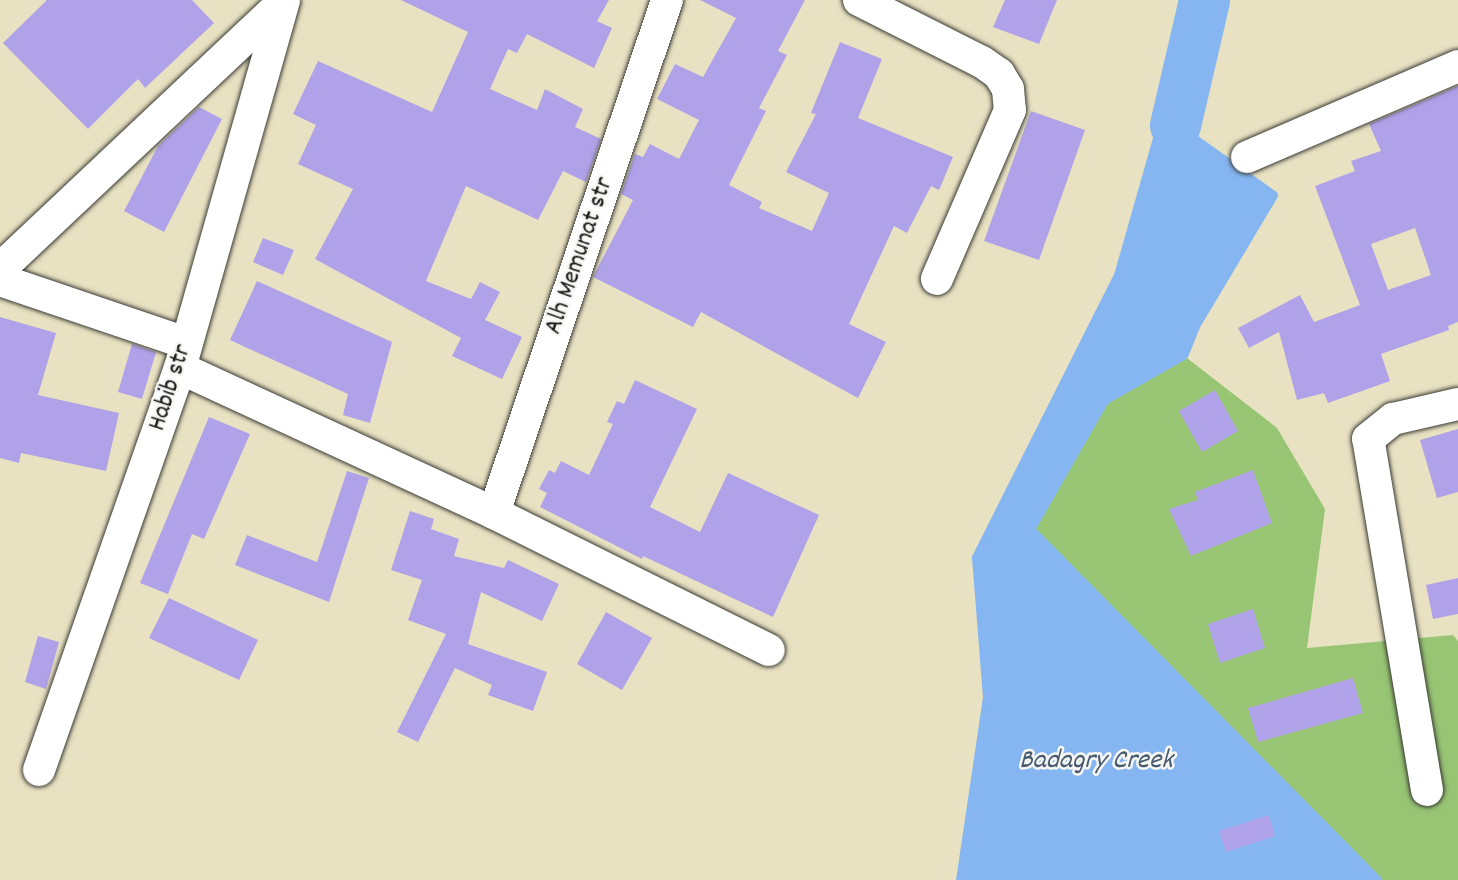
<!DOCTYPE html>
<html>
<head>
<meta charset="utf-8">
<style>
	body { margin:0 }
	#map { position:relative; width:1458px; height:880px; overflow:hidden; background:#e8e2c2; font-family:Dekko,sans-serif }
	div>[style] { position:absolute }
	.green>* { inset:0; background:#97c574 }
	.water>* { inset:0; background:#85b6f1 }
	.stream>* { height:9px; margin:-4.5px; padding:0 4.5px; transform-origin:4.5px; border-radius:4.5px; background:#85b6f1 }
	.river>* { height:51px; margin:-25.5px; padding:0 25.5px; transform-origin:25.5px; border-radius:25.5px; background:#85b6f1 }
	.building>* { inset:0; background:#b0a2e8 }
	.roads { filter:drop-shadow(0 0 2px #3b3a35) drop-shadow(0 0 2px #3b3a35) }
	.street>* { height:32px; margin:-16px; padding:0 16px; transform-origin:16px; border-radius:16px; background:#fff }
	span { translate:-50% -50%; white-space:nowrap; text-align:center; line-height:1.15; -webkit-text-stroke:5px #f6f6f2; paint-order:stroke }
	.street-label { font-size:26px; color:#1c1c1c }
	.water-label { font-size:28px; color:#465a71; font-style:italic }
</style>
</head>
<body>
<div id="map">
	<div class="green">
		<i style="clip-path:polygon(1183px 355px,1277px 428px,1325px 509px,1307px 648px,1453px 635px,1458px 641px,1458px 880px,1377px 880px,1030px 529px,1104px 400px)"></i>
	</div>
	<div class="water">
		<i style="clip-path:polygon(1165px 110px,1175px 125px,1273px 195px,1195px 326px,1183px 355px,1104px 400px,1031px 529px,1377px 880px,960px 880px,987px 697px,976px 557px,1118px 275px)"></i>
	</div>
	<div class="stream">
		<i style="left:960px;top:880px;width:185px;rotate:-81.6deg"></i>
		<i style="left:987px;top:697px;width:140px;rotate:-94.5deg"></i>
		<i style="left:976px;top:557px;width:316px;rotate:-63.3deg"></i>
		<i style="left:1118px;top:275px;width:172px;rotate:-74.1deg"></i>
		<i style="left:1165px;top:110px;width:18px;rotate:56deg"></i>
		<i style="left:1175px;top:125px;width:120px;rotate:35.5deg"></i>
		<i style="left:1273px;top:195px;width:152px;rotate:120.8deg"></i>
		<i style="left:1195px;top:326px;width:31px;rotate:112deg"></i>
		<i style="left:1183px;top:355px;width:91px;rotate:150.3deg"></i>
		<i style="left:1104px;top:400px;width:149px;rotate:119.8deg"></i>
		<i style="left:1030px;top:529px;width:494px;rotate:45.3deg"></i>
	</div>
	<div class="river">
		<i style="left:1175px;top:125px;width:128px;rotate:-76.9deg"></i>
	</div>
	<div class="building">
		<i style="clip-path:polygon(47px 0,192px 0,214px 23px,145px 88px,138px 79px,88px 129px,3px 43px)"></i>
		<i style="clip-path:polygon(401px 0,609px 0,597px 21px,612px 28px,594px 68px,527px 34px,517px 53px,508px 49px,490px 89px,537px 110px,545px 89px,583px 109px,575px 127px,601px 139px,586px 182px,563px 171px,538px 220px,466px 186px,426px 281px,471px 299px,480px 282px,500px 292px,485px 320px,522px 337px,502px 379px,452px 356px,461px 338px,315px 259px,353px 189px,298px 164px,316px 125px,293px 114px,318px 61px,432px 112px,468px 32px)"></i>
		<i style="clip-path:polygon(700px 0,805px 0,778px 51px,787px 55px,759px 108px,766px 111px,729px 185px,762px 202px,759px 208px,812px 231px,829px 193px,786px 172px,816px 114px,811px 113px,840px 42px,882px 59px,858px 118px,953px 157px,939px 190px,931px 186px,907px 233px,894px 226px,849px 324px,886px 342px,858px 398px,701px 312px,693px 327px,593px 277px,633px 200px,621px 194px,635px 154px,643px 157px,650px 144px,679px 159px,699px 120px,657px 99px,675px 64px,703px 77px,736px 18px)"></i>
		<i style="clip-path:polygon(1005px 0,1057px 0,1039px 44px,993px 27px)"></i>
		<i style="clip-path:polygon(evenodd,1458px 86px,1458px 322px,1448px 326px,1449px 330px,1381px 354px,1390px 381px,1328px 403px,1324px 393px,1297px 400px,1279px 332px,1249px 348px,1238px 328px,1300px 295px,1314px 322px,1360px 305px,1315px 186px,1355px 171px,1351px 161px,1381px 151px,1369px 124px,1458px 86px,1415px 228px,1431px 275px,1388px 290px,1371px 244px,1415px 228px)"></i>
		<i style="clip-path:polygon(199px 107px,222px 119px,164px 232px,124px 211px,158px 146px)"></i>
		<i style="clip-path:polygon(1031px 111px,1085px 130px,1039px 260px,984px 241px)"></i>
		<i style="clip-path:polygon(263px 238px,294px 250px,283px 275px,253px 262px)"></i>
		<i style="clip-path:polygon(257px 281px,392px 342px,370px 423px,343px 415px,348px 394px,230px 340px)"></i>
		<i style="clip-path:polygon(0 317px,56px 333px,38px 395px,119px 413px,106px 471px,21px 453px,19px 463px,0 458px)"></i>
		<i style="clip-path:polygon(132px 344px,156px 352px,142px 399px,118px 392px)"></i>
		<i style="clip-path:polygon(635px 380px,697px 409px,650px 507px,700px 532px,728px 473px,819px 515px,773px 617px,643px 556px,642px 559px,540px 507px,547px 493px,539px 489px,549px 470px,555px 473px,561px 461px,589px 475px,613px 424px,607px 422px,617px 401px,624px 404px)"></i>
		<i style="clip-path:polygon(1215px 390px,1238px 431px,1202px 452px,1179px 411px)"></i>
		<i style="clip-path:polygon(209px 417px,250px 434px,204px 539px,192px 534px,168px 594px,140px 583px)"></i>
		<i style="clip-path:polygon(1458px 429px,1458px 492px,1437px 498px,1420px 440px)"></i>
		<i style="clip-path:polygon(1253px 470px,1272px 523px,1191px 556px,1169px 509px,1198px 500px,1195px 492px)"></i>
		<i style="clip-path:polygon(347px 471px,369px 478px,329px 602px,235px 565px,247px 535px,317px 562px)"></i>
		<i style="clip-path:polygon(410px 511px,434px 519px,431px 529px,459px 539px,454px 556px,504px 568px,508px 560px,559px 584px,542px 621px,481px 592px,468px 644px,547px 672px,533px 711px,488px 695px,492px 685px,455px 668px,418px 742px,397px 732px,446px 634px,408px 620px,422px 580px,391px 570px)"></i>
		<i style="clip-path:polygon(1458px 578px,1458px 614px,1433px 619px,1426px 585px)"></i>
		<i style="clip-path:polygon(169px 598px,258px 640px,239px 680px,149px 638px)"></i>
		<i style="clip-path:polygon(1253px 609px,1265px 648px,1220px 663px,1208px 624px)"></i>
		<i style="clip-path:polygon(606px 612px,652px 638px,622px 690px,577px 664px)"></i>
		<i style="clip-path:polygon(38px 636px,59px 642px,46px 689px,25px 682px)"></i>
		<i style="clip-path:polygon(1353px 678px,1363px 713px,1258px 742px,1248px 708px)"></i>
		<i style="clip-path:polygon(1269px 815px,1275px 836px,1226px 852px,1219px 831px)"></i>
	</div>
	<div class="roads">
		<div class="street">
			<i style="left:859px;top:0;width:138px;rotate:26.8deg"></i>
			<i style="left:982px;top:62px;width:21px;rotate:35deg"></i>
			<i style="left:999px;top:74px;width:17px;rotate:59deg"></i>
			<i style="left:1008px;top:89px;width:21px;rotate:85deg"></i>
			<i style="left:1010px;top:110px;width:184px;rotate:113.4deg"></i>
			<i style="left:1247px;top:157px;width:230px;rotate:-23.3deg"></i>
			<i style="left:0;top:269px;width:388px;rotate:-43.3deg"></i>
			<i style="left:0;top:280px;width:196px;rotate:18.7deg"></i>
			<i style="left:180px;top:368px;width:346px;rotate:24.8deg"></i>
			<i style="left:494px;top:513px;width:307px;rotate:26.5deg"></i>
			<i style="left:494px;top:513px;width:541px;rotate:-71.36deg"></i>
			<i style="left:39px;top:770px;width:426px;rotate:-70.7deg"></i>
			<i style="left:180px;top:368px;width:382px;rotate:-74.2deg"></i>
			<i style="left:1427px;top:790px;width:356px;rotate:-99.5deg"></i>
			<i style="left:1368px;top:439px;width:32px;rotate:-39deg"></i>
			<i style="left:1393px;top:419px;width:67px;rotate:-13deg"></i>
		</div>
	</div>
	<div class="street-label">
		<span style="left:580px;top:256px;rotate:-71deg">Alh Memunat str</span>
		<span style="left:171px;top:388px;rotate:-72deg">Habib str</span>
	</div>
	<div class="water-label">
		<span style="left:1096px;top:762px">Badagry Creek</span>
	</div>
</div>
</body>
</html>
